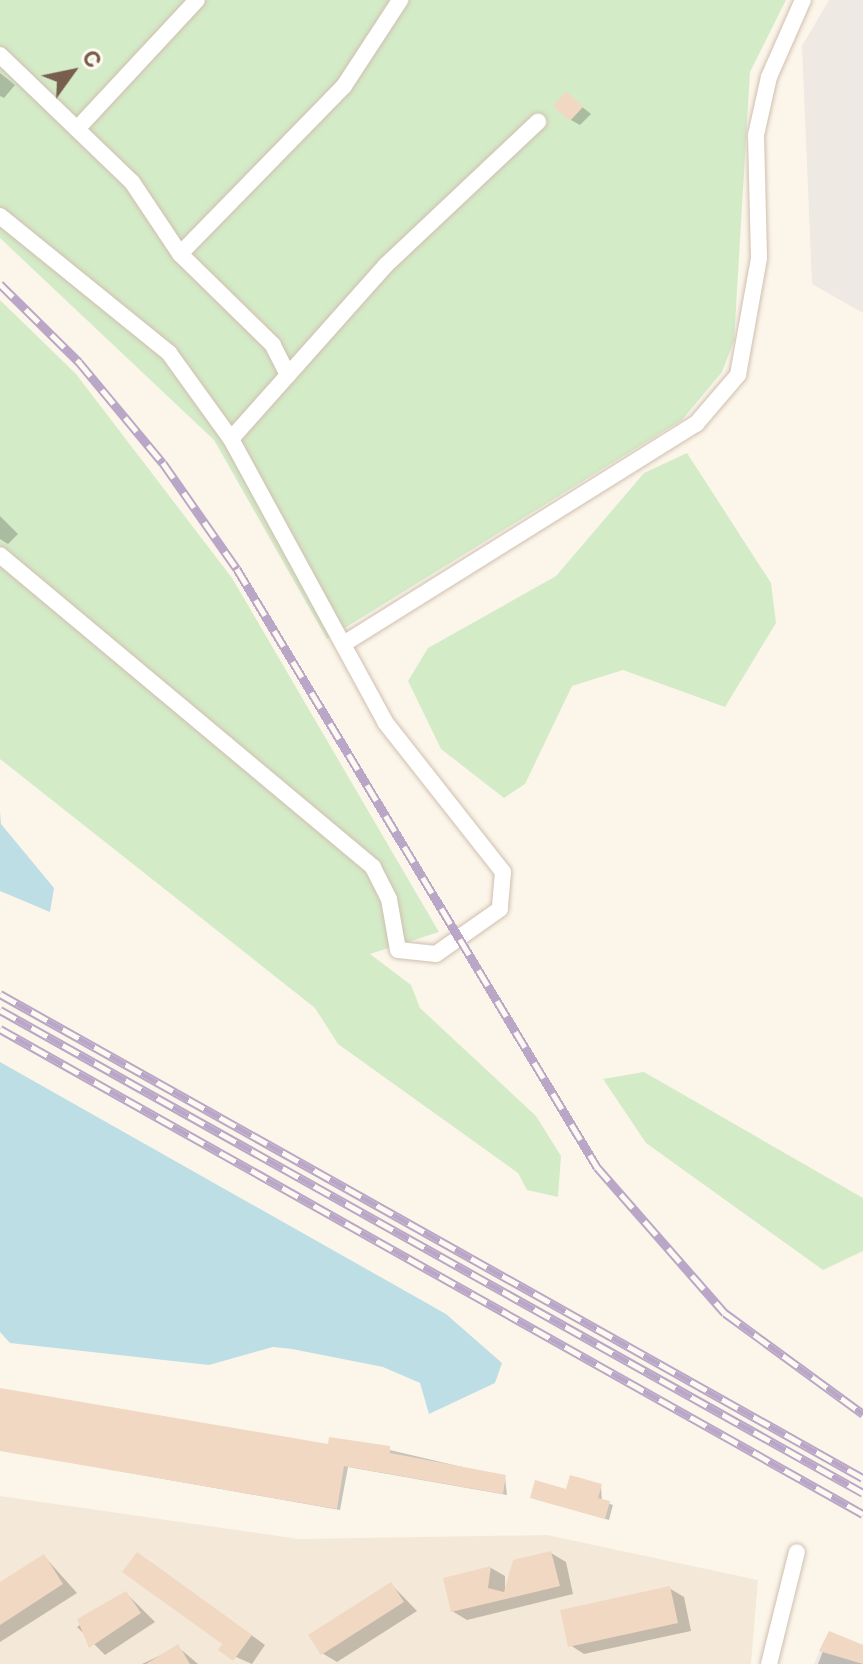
<!DOCTYPE html>
<html>
<head>
<meta charset="utf-8">
<style>
	body { margin:0 }
	#map { position:relative; width:863px; height:1664px; overflow:hidden; background:#fcf6ea; font-family:Inter,sans-serif }
	div>[style] { position:absolute }
	.residential>* { inset:0; background:#f4e9d8 }
	.industrial>* { inset:0; background:#eee9e3 }
	.green>* { inset:0; background:#d4ebc8 }
	.water>* { inset:0; background:#bedee6 }
	.shadow>* { inset:0; background:#0003 }
	.building>* { inset:0; background:#f1d8c2 }
	.roads { filter:drop-shadow(0 0 2px #cfbfaf) drop-shadow(0 0 2px #cfbfaf) }
	.street>* { height:16px; margin:-8px; padding:0 8px; transform-origin:8px; border-radius:8px; background:#fff }
	.rail>* { height:9px; margin-top:-4.5px; transform-origin:0; background:repeating-linear-gradient(90deg,#fffaf1 0 18px,#baa7c7 0 36px); box-sizing:border-box; border-block:2px solid #baa7c7 }
	span { translate:-50% -50%; white-space:nowrap; text-align:center; line-height:1.15; -webkit-text-stroke:7px #fffaf1; paint-order:stroke }
	.north { position:absolute; left:32px; top:32px; width:80px; height:80px; -webkit-text-stroke:6px #fffaf1; paint-order:stroke; rotate:57deg; font-size:22px; font-weight:700; line-height:32px; text-align:center; color:#775e4d }
	.north::after { content:''; display:block; margin:auto; width:28px; height:36px; background:#775e4d; clip-path:polygon(50% 0,100% 100%,50% 72%,0 100%) }
</style>
</head>
<body>
<div id="map">
	<div class="residential">
		<i style="clip-path:polygon(0 1496px,299px 1539px,547px 1535px,758px 1580px,751px 1664px,0 1664px)"></i>
	</div>
	<div class="industrial">
		<i style="clip-path:polygon(829px 0,863px 0,863px 313px,812px 284px,802px 46px)"></i>
		<i style="clip-path:polygon(829px 1631px,863px 1645px,863px 1664px,814px 1664px)"></i>
	</div>
	<div class="green">
		<i style="clip-path:polygon(0 0,786px 0,750px 72px,734px 341px,722px 372px,682px 420px,327px 639px,214px 440px,0 238px)"></i>
		<i style="clip-path:polygon(0 300px,76px 374px,232px 578px,439px 932px,370px 954px,411px 985px,420px 1008px,536px 1116px,561px 1156px,558px 1197px,527px 1190px,518px 1173px,338px 1044px,315px 1008px,0 759px)"></i>
		<i style="clip-path:polygon(687px 453px,771px 583px,776px 623px,725px 707px,623px 670px,572px 686px,525px 784px,504px 798px,441px 749px,408px 681px,428px 648px,556px 576px,644px 473px)"></i>
		<i style="clip-path:polygon(644px 1072px,863px 1198px,863px 1251px,823px 1270px,646px 1143px,603px 1079px)"></i>
	</div>
	<div class="water">
		<i style="clip-path:polygon(0 811px,1px 824px,54px 888px,50px 912px,0 891px)"></i>
		<i style="clip-path:polygon(0 1062px,446px 1314px,502px 1363px,495px 1383px,429px 1414px,420px 1383px,383px 1367px,292px 1349px,273px 1347px,209px 1365px,10px 1343px,0 1332px)"></i>
	</div>
	<div class="shadow">
		<i style="clip-path:polygon(0 73px,15px 85px,4px 98px,0 96px)"></i>
		<i style="clip-path:polygon(566px 94px,591px 114px,580px 125px,571px 120px)"></i>
		<i style="clip-path:polygon(0 516px,18px 534px,8px 544px,0 539px)"></i>
		<i style="clip-path:polygon(0 1390px,330px 1446px,360px 1443px,505px 1477px,507px 1495px,348px 1467px,340px 1510px,0 1450px)"></i>
		<i style="clip-path:polygon(601px 1486px,602px 1501px,613px 1505px,609px 1520px,536px 1499px)"></i>
		<i style="clip-path:polygon(551px 1553px,566px 1562px,573px 1594px,467px 1620px,452px 1611px,445px 1579px,491px 1568px,505px 1576px,505px 1597px)"></i>
		<i style="clip-path:polygon(44px 1556px,77px 1593px,0 1642px,0 1584px)"></i>
		<i style="clip-path:polygon(152px 1563px,265px 1645px,252px 1664px,220px 1650px,225px 1643px)"></i>
		<i style="clip-path:polygon(391px 1584px,417px 1611px,337px 1662px,322px 1653px)"></i>
		<i style="clip-path:polygon(669px 1588px,684px 1597px,691px 1631px,584px 1654px,570px 1645px)"></i>
		<i style="clip-path:polygon(126px 1593px,155px 1622px,105px 1655px,77px 1627px)"></i>
		<i style="clip-path:polygon(830px 1633px,863px 1648px,863px 1664px,818px 1664px)"></i>
		<i style="clip-path:polygon(178px 1647px,198px 1664px,142px 1664px)"></i>
	</div>
	<div class="building">
		<i style="clip-path:polygon(566px 91px,583px 107px,570px 121px,553px 106px)"></i>
		<i style="clip-path:polygon(0 1388px,328px 1444px,329px 1437px,390px 1446px,390px 1453px,506px 1475px,503px 1494px,344px 1466px,337px 1509px,0 1451px)"></i>
		<i style="clip-path:polygon(570px 1475px,602px 1484px,598px 1498px,610px 1501px,605px 1519px,530px 1498px,535px 1480px,566px 1489px)"></i>
		<i style="clip-path:polygon(551px 1551px,560px 1586px,451px 1612px,443px 1578px,491px 1566px,488px 1588px,504px 1592px,513px 1560px)"></i>
		<i style="clip-path:polygon(137px 1552px,252px 1635px,233px 1661px,218px 1650px,222px 1644px,122px 1572px)"></i>
		<i style="clip-path:polygon(44px 1554px,63px 1584px,0 1625px,0 1582px)"></i>
		<i style="clip-path:polygon(391px 1582px,404px 1602px,321px 1655px,308px 1635px)"></i>
		<i style="clip-path:polygon(670px 1586px,678px 1623px,568px 1647px,560px 1610px)"></i>
		<i style="clip-path:polygon(126px 1591px,141px 1613px,89px 1648px,77px 1619px)"></i>
		<i style="clip-path:polygon(829px 1631px,863px 1645px,863px 1664px,819px 1651px)"></i>
		<i style="clip-path:polygon(178px 1644px,190px 1664px,146px 1664px)"></i>
	</div>
	<div class="roads">
		<div class="street">
			<i style="left:0;top:55px;width:183px;rotate:43.9deg"></i>
			<i style="left:132px;top:182px;width:87px;rotate:56.3deg"></i>
			<i style="left:77px;top:129px;width:176px;rotate:-47.1deg"></i>
			<i style="left:0;top:216px;width:218px;rotate:39deg"></i>
			<i style="left:169px;top:353px;width:106px;rotate:54.2deg"></i>
			<i style="left:231px;top:439px;width:322px;rotate:61.4deg"></i>
			<i style="left:385px;top:722px;width:191px;rotate:51.8deg"></i>
			<i style="left:503px;top:872px;width:37px;rotate:95deg"></i>
			<i style="left:500px;top:909px;width:78px;rotate:144.9deg"></i>
			<i style="left:436px;top:954px;width:38px;rotate:-174deg"></i>
			<i style="left:398px;top:950px;width:52px;rotate:-100deg"></i>
			<i style="left:389px;top:899px;width:36px;rotate:-117deg"></i>
			<i style="left:373px;top:867px;width:486px;rotate:-140.1deg"></i>
			<i style="left:288px;top:375px;width:34px;rotate:-117deg"></i>
			<i style="left:273px;top:345px;width:130px;rotate:-135.6deg"></i>
			<i style="left:180px;top:254px;width:235px;rotate:-45.7deg"></i>
			<i style="left:344px;top:86px;width:103px;rotate:-56.9deg"></i>
			<i style="left:231px;top:439px;width:233px;rotate:-48.3deg"></i>
			<i style="left:386px;top:265px;width:209px;rotate:-43.3deg"></i>
			<i style="left:345px;top:643px;width:414px;rotate:-32deg"></i>
			<i style="left:696px;top:424px;width:65px;rotate:-49.4deg"></i>
			<i style="left:738px;top:375px;width:119px;rotate:-79.8deg"></i>
			<i style="left:759px;top:258px;width:123px;rotate:-91.4deg"></i>
			<i style="left:756px;top:135px;width:59px;rotate:-77.4deg"></i>
			<i style="left:769px;top:77px;width:84px;rotate:-66.2deg"></i>
			<i style="left:769px;top:1664px;width:115px;rotate:-76deg"></i>
		</div>
	</div>
	<div class="rail">
		<i style="left:0;top:284px;width:111px;rotate:44.6deg"></i>
		<i style="left:79px;top:362px;width:131px;rotate:50.3deg"></i>
		<i style="left:163px;top:463px;width:129px;rotate:55.1deg"></i>
		<i style="left:237px;top:569px;width:698px;rotate:58.95deg"></i>
		<i style="left:597px;top:1167px;width:194px;rotate:48.8deg"></i>
		<i style="left:725px;top:1313px;width:171px;rotate:36.2deg"></i>
		<i style="left:0;top:994px;width:989px;rotate:29.29deg"></i>
		<i style="left:0;top:1010px;width:989px;rotate:29.23deg"></i>
		<i style="left:0;top:1029px;width:990px;rotate:29.34deg"></i>
	</div>
	<div class="north">С</div>
</div>
</body>
</html>
